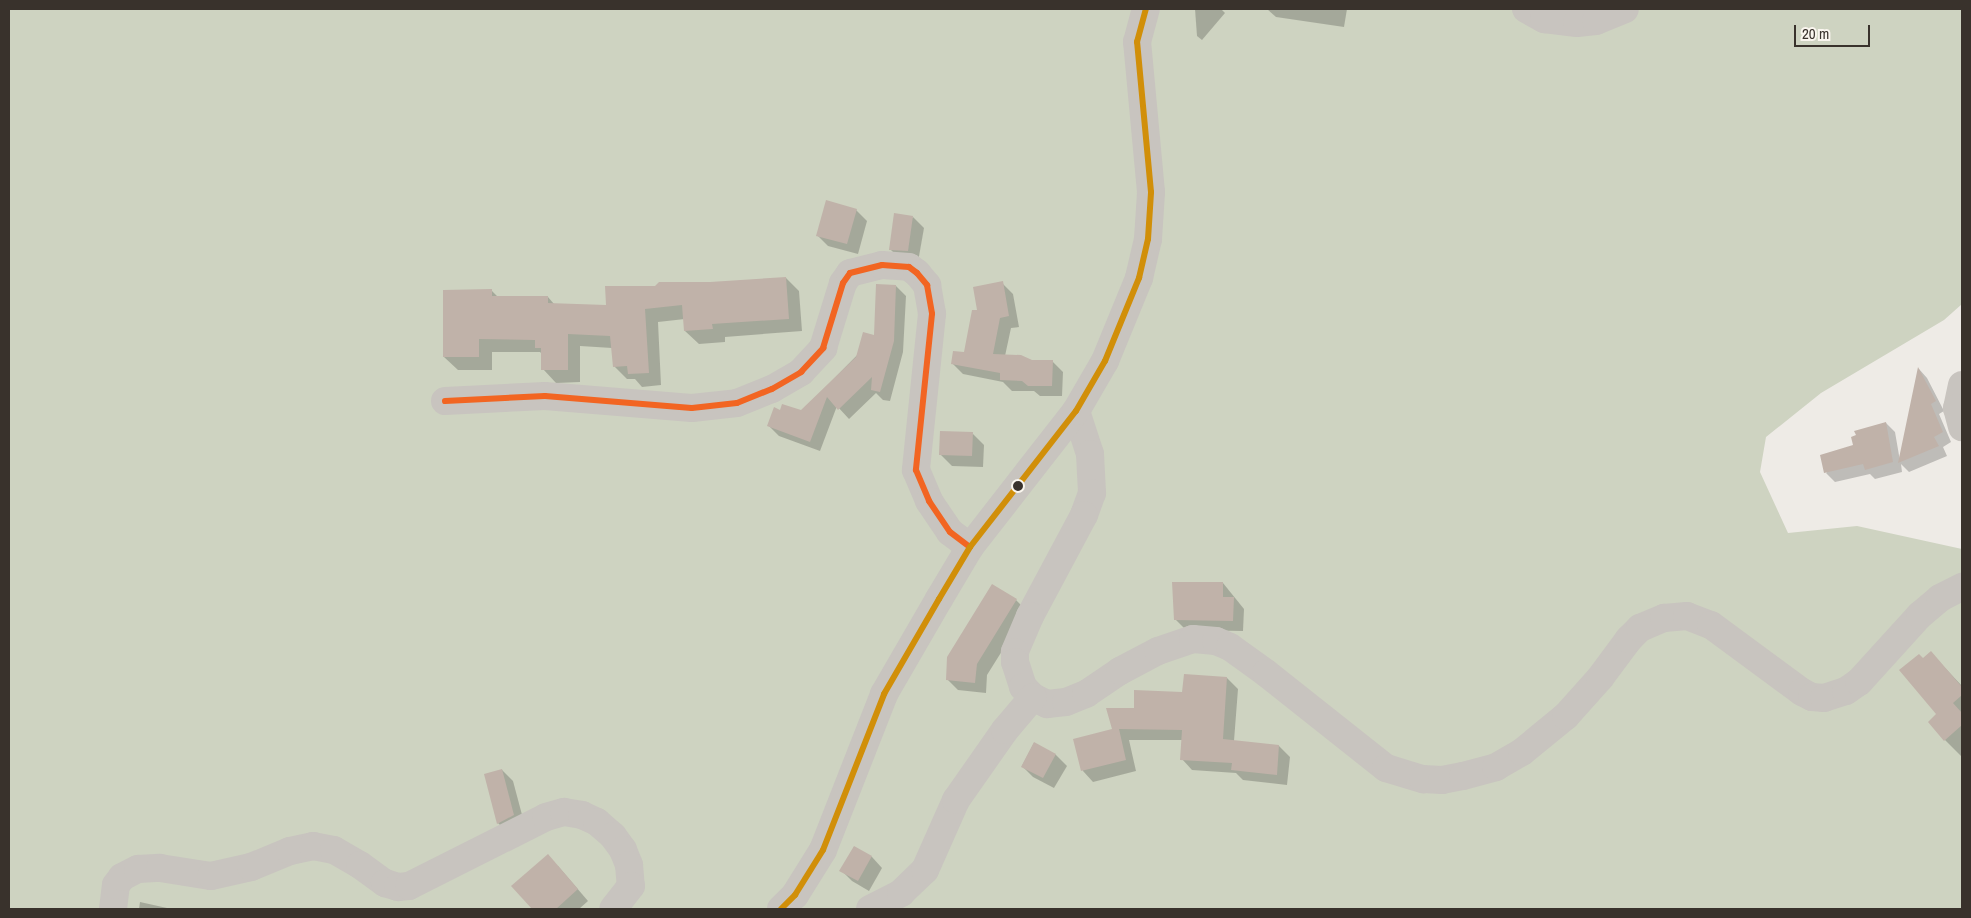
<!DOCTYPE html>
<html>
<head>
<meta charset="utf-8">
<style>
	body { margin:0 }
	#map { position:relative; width:1971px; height:918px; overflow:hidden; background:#eeebe6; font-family:"Archivo Narrow",sans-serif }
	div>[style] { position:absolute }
	.green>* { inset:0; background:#ced3c1 }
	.shadow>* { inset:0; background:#0003 }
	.building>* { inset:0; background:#c0b2a9 }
	.minor>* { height:28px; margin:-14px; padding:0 14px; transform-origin:14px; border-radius:14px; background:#c8c4bf }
	.bus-1>* { height:6px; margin:-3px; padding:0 3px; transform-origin:3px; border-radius:3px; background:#f26522 }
	.bus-2>* { height:6px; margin:-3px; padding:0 3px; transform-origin:3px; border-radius:3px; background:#d18f09 }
	.dots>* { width:14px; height:14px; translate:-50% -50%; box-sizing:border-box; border:2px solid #faf6ef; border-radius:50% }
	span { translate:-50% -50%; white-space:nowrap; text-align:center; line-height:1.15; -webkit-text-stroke:4px #faf6ef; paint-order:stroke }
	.frame { position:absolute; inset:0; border:10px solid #39322c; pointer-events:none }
	.scale { position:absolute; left:1794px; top:25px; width:76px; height:22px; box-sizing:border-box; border:2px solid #39322c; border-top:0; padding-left:6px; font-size:15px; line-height:18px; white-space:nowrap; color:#39322c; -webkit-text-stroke:4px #faf6ef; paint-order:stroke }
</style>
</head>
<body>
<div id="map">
	<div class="green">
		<i style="clip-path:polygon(9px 9px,1962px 9px,1962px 304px,1944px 320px,1821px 393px,1766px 437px,1760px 472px,1788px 533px,1857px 526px,1962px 549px,1962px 909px,9px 909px)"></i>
	</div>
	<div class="shadow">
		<i style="clip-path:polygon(1195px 9px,1221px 9px,1225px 13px,1202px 40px,1197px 36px)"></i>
		<i style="clip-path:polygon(1267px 9px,1347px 9px,1344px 27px,1276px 17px)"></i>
		<i style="clip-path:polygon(856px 210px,867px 221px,858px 254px,828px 246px,817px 235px)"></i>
		<i style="clip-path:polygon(913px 217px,924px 228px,918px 262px,901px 260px,890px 249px)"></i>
		<i style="clip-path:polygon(786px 278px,799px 291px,802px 331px,725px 337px,725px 342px,699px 344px,685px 331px,685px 319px,658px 322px,661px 385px,642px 387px,635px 379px,627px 379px,614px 366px,612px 348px,580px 346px,580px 382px,556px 383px,543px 369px,542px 354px,540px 352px,492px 352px,492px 370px,458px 370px,444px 357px,492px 291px,498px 297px,548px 297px,554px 304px,607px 306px,655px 287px)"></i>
		<i style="clip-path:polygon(1002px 283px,1013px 294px,1019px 327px,1011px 328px,1005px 356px,1032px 361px,1052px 361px,1063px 372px,1062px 396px,1040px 396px,1034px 391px,1012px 391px,1003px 382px,963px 374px,952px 363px,965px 353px,978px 311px)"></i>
		<i style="clip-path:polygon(896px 286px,906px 296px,903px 352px,890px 401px,883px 400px,876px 393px,849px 419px,837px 406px,820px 451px,779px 436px,769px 426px,781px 411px,801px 412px,875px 337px)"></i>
		<i style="clip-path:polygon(1919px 369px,1927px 378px,1944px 411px,1939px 414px,1951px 442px,1943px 447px,1947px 456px,1909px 472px,1901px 464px,1902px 472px,1875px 479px,1870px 474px,1835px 482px,1826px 473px,1855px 446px,1886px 423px,1895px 432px,1900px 461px)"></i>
		<i style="clip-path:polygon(973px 434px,984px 445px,983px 467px,952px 466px,941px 455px)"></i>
		<i style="clip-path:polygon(1223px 583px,1244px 609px,1243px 631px,1186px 630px,1175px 619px)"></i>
		<i style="clip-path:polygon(1016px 600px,1027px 611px,987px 675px,986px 693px,958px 690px,947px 679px)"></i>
		<i style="clip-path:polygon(1931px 653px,1962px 686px,1961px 756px,1945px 740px,1923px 660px)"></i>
		<i style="clip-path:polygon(1227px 678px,1238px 689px,1234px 741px,1279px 746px,1290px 757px,1287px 785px,1243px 780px,1236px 773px,1192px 770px,1182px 759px,1183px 740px,1129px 740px,1136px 771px,1093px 782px,1083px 771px,1075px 740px,1114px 730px,1135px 710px)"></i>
		<i style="clip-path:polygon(1034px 743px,1056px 755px,1067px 766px,1054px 788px,1033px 777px,1022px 766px)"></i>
		<i style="clip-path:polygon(502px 770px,513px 781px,525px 826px,509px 834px,498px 823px,485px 775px)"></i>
		<i style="clip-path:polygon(854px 847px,872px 857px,882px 868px,869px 891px,852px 881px,841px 870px)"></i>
		<i style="clip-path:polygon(558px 866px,588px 901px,579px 909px,534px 909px,513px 886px)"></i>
		<i style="clip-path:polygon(140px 902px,167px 908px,168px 909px,139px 909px)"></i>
	</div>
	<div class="building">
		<i style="clip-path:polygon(826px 200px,857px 209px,847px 244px,816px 236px)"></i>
		<i style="clip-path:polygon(894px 213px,913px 216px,908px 251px,889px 250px)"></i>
		<i style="clip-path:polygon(786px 277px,789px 319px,712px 324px,713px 329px,684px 331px,682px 305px,645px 309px,649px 373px,628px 374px,627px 366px,613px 367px,610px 336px,568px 334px,568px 370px,541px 370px,541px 348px,535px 348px,535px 340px,479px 339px,479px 357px,443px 357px,443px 290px,492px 289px,492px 296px,548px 296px,548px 303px,606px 305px,605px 286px,655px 286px,659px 282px,710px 282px)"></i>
		<i style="clip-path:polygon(1003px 281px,1009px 316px,1000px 318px,993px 354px,1021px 355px,1032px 360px,1053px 360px,1052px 386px,1028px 386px,1022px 381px,1000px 380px,1000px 373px,951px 364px,953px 351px,964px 352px,972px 310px,977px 310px,973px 287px)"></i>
		<i style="clip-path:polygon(876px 284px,896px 285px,894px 341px,880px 392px,871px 390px,872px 377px,838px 410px,827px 397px,810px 442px,767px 426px,774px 407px,780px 410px,782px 404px,801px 410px,856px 357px,863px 332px,874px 335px)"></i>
		<i style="clip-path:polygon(1918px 367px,1936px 401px,1931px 404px,1943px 432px,1934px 437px,1939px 446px,1898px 463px)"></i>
		<i style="clip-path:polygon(1886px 422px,1893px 462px,1865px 470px,1863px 464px,1824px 473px,1820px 455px,1853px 445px,1851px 437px,1856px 435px,1854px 431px)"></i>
		<i style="clip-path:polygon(940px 431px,973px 432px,972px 456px,939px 455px)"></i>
		<i style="clip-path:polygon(1172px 582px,1223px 582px,1223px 597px,1234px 597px,1233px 621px,1174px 620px)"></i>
		<i style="clip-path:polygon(992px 584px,1017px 599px,977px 664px,975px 683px,946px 680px,947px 657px)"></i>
		<i style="clip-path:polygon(1931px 651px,1962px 687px,1962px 695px,1953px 703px,1962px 713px,1962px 725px,1944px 741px,1928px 722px,1936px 714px,1899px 670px,1919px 654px,1923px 658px)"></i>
		<i style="clip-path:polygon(1184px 674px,1227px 677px,1223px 739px,1279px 745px,1277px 775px,1231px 770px,1232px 763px,1180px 760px,1182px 730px,1119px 729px,1126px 760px,1081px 771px,1073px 739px,1112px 729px,1106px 708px,1134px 708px,1134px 690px,1182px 692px)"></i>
		<i style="clip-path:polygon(1034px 742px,1056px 754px,1043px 778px,1021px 767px)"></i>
		<i style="clip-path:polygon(502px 769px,514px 815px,497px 824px,484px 774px)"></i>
		<i style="clip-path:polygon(854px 846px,872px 856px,858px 881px,839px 871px)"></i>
		<i style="clip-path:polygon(548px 854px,578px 889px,556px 909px,532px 909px,511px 886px)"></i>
	</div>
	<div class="minor">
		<i style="left:1526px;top:9px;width:21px;rotate:29deg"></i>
		<i style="left:1544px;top:19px;width:33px;rotate:7deg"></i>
		<i style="left:1577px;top:23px;width:19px;rotate:-6deg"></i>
		<i style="left:1596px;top:21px;width:31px;rotate:-22deg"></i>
		<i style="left:1962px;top:385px;width:24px;rotate:102deg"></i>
		<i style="left:1957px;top:408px;width:20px;rotate:75deg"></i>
		<i style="left:445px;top:401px;width:100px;rotate:-2.9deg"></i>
		<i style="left:545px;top:396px;width:147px;rotate:4.7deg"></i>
		<i style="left:692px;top:408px;width:45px;rotate:-6.3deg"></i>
		<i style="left:737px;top:403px;width:38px;rotate:-22deg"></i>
		<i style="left:772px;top:389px;width:34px;rotate:-30deg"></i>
		<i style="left:801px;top:372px;width:33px;rotate:-47deg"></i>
		<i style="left:823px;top:348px;width:68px;rotate:-72.9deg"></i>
		<i style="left:843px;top:283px;width:12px;rotate:-55deg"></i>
		<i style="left:850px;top:273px;width:33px;rotate:-14deg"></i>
		<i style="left:882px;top:265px;width:27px;rotate:4deg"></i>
		<i style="left:909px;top:267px;width:10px;rotate:37deg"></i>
		<i style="left:917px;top:273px;width:16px;rotate:50deg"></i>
		<i style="left:927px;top:285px;width:29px;rotate:80deg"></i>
		<i style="left:932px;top:314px;width:157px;rotate:95.9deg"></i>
		<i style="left:916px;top:470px;width:34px;rotate:67deg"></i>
		<i style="left:929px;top:501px;width:37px;rotate:56deg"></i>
		<i style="left:950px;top:532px;width:25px;rotate:37deg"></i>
		<i style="left:1076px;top:411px;width:45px;rotate:72deg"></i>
		<i style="left:1090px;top:454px;width:39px;rotate:87deg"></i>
		<i style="left:1092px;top:493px;width:23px;rotate:110deg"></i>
		<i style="left:1084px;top:515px;width:115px;rotate:118.1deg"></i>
		<i style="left:1030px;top:616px;width:39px;rotate:113deg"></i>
		<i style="left:1015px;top:652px;width:10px;rotate:90deg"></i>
		<i style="left:1015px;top:662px;width:26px;rotate:72deg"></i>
		<i style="left:1023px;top:687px;width:14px;rotate:45deg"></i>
		<i style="left:1033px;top:697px;width:16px;rotate:27deg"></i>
		<i style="left:1047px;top:704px;width:19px;rotate:-6deg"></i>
		<i style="left:1066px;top:702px;width:22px;rotate:-22deg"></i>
		<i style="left:1086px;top:694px;width:41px;rotate:-34.1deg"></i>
		<i style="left:1120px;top:671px;width:43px;rotate:-27.8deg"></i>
		<i style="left:1158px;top:651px;width:37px;rotate:-19deg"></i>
		<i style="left:1193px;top:639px;width:23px;rotate:5deg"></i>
		<i style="left:1216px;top:641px;width:15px;rotate:23deg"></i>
		<i style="left:1230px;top:647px;width:44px;rotate:35.8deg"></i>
		<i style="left:1266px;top:673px;width:153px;rotate:38.4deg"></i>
		<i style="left:1386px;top:768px;width:39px;rotate:17deg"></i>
		<i style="left:1423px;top:779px;width:19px;rotate:3deg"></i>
		<i style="left:1442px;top:780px;width:21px;rotate:-11deg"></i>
		<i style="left:1463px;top:776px;width:34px;rotate:-15deg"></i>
		<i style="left:1496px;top:767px;width:30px;rotate:-30deg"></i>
		<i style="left:1522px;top:752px;width:57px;rotate:-39.3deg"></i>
		<i style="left:1566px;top:716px;width:51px;rotate:-48.2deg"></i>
		<i style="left:1600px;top:678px;width:49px;rotate:-53.4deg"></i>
		<i style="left:1629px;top:639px;width:16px;rotate:-45deg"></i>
		<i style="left:1640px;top:628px;width:26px;rotate:-23deg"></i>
		<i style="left:1664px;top:618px;width:23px;rotate:-5deg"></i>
		<i style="left:1687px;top:616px;width:26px;rotate:21deg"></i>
		<i style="left:1711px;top:625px;width:113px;rotate:36.4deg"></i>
		<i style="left:1802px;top:692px;width:11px;rotate:27deg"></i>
		<i style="left:1812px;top:697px;width:12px;rotate:5deg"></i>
		<i style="left:1824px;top:698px;width:23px;rotate:-18deg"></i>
		<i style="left:1846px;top:691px;width:16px;rotate:-35deg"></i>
		<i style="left:1859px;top:682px;width:91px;rotate:-47.7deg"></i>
		<i style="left:1920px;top:615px;width:26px;rotate:-40deg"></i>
		<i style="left:1940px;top:598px;width:25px;rotate:-27deg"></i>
		<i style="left:113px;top:909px;width:24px;rotate:-83deg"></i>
		<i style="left:116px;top:885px;width:10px;rotate:-53deg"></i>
		<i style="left:122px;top:877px;width:18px;rotate:-27deg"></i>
		<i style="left:138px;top:869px;width:22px;rotate:-3deg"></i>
		<i style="left:160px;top:868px;width:52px;rotate:8.9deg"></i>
		<i style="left:211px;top:876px;width:41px;rotate:-12.7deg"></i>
		<i style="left:251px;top:867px;width:42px;rotate:-22.3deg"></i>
		<i style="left:290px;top:851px;width:24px;rotate:-12deg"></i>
		<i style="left:313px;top:846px;width:21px;rotate:11deg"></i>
		<i style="left:334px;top:850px;width:30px;rotate:30deg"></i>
		<i style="left:360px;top:865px;width:31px;rotate:36deg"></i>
		<i style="left:385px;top:883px;width:14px;rotate:17deg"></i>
		<i style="left:398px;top:887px;width:11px;rotate:-5deg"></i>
		<i style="left:409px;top:886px;width:153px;rotate:-26.7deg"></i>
		<i style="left:546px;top:817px;width:19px;rotate:-16deg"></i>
		<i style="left:564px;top:812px;width:18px;rotate:9deg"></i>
		<i style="left:582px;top:815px;width:17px;rotate:25deg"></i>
		<i style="left:597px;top:822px;width:21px;rotate:41deg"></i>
		<i style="left:613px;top:836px;width:17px;rotate:54deg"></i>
		<i style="left:623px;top:850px;width:16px;rotate:68deg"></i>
		<i style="left:629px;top:865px;width:21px;rotate:85deg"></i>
		<i style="left:631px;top:886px;width:29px;rotate:128deg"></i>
		<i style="left:781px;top:909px;width:20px;rotate:-45deg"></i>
		<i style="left:795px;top:895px;width:53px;rotate:-58.1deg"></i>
		<i style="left:823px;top:850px;width:168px;rotate:-68.6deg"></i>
		<i style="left:884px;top:694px;width:110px;rotate:-59.9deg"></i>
		<i style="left:939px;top:599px;width:61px;rotate:-59.2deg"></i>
		<i style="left:970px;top:547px;width:172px;rotate:-52.1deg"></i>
		<i style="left:1076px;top:411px;width:58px;rotate:-59.9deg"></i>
		<i style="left:1105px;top:361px;width:90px;rotate:-67.7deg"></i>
		<i style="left:1139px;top:278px;width:40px;rotate:-77deg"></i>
		<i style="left:1148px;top:239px;width:47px;rotate:-86.3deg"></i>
		<i style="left:1151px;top:192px;width:151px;rotate:-95.3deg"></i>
		<i style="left:1137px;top:42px;width:34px;rotate:-75deg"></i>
		<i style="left:870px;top:909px;width:35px;rotate:-27deg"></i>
		<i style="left:901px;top:893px;width:33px;rotate:-44deg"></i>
		<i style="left:925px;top:870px;width:77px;rotate:-66.1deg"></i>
		<i style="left:956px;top:800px;width:85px;rotate:-55deg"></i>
		<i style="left:1005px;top:730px;width:43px;rotate:-49.7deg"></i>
	</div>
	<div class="bus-1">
		<i style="left:445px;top:401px;width:100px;rotate:-2.9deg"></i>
		<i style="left:545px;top:396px;width:147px;rotate:4.7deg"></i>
		<i style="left:692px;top:408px;width:45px;rotate:-6.3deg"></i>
		<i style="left:737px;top:403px;width:38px;rotate:-22deg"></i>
		<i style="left:772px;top:389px;width:34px;rotate:-30deg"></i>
		<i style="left:801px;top:372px;width:33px;rotate:-47deg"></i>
		<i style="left:823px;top:348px;width:68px;rotate:-72.9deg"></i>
		<i style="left:843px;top:283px;width:12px;rotate:-55deg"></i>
		<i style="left:850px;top:273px;width:33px;rotate:-14deg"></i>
		<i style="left:882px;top:265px;width:27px;rotate:4deg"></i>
		<i style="left:909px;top:267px;width:10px;rotate:37deg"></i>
		<i style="left:917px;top:273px;width:16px;rotate:50deg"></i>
		<i style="left:927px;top:285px;width:29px;rotate:80deg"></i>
		<i style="left:932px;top:314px;width:157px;rotate:95.9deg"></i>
		<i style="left:916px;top:470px;width:34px;rotate:67deg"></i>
		<i style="left:929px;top:501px;width:37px;rotate:56deg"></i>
		<i style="left:950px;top:532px;width:25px;rotate:37deg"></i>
	</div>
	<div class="bus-2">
		<i style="left:781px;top:909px;width:20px;rotate:-45deg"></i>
		<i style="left:795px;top:895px;width:53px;rotate:-58.1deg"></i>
		<i style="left:823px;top:850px;width:168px;rotate:-68.6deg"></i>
		<i style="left:884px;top:694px;width:110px;rotate:-59.9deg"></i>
		<i style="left:939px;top:599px;width:61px;rotate:-59.2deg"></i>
		<i style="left:970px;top:547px;width:172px;rotate:-52.1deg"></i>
		<i style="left:1076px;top:411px;width:58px;rotate:-59.9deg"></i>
		<i style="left:1105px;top:361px;width:90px;rotate:-67.7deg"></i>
		<i style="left:1139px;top:278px;width:40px;rotate:-77deg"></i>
		<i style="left:1148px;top:239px;width:47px;rotate:-86.3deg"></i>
		<i style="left:1151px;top:192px;width:151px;rotate:-95.3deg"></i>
		<i style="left:1137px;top:42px;width:34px;rotate:-75deg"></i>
	</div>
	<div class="dots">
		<i style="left:1018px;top:486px;background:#39322c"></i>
	</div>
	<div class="frame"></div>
	<div class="scale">20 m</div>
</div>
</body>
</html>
